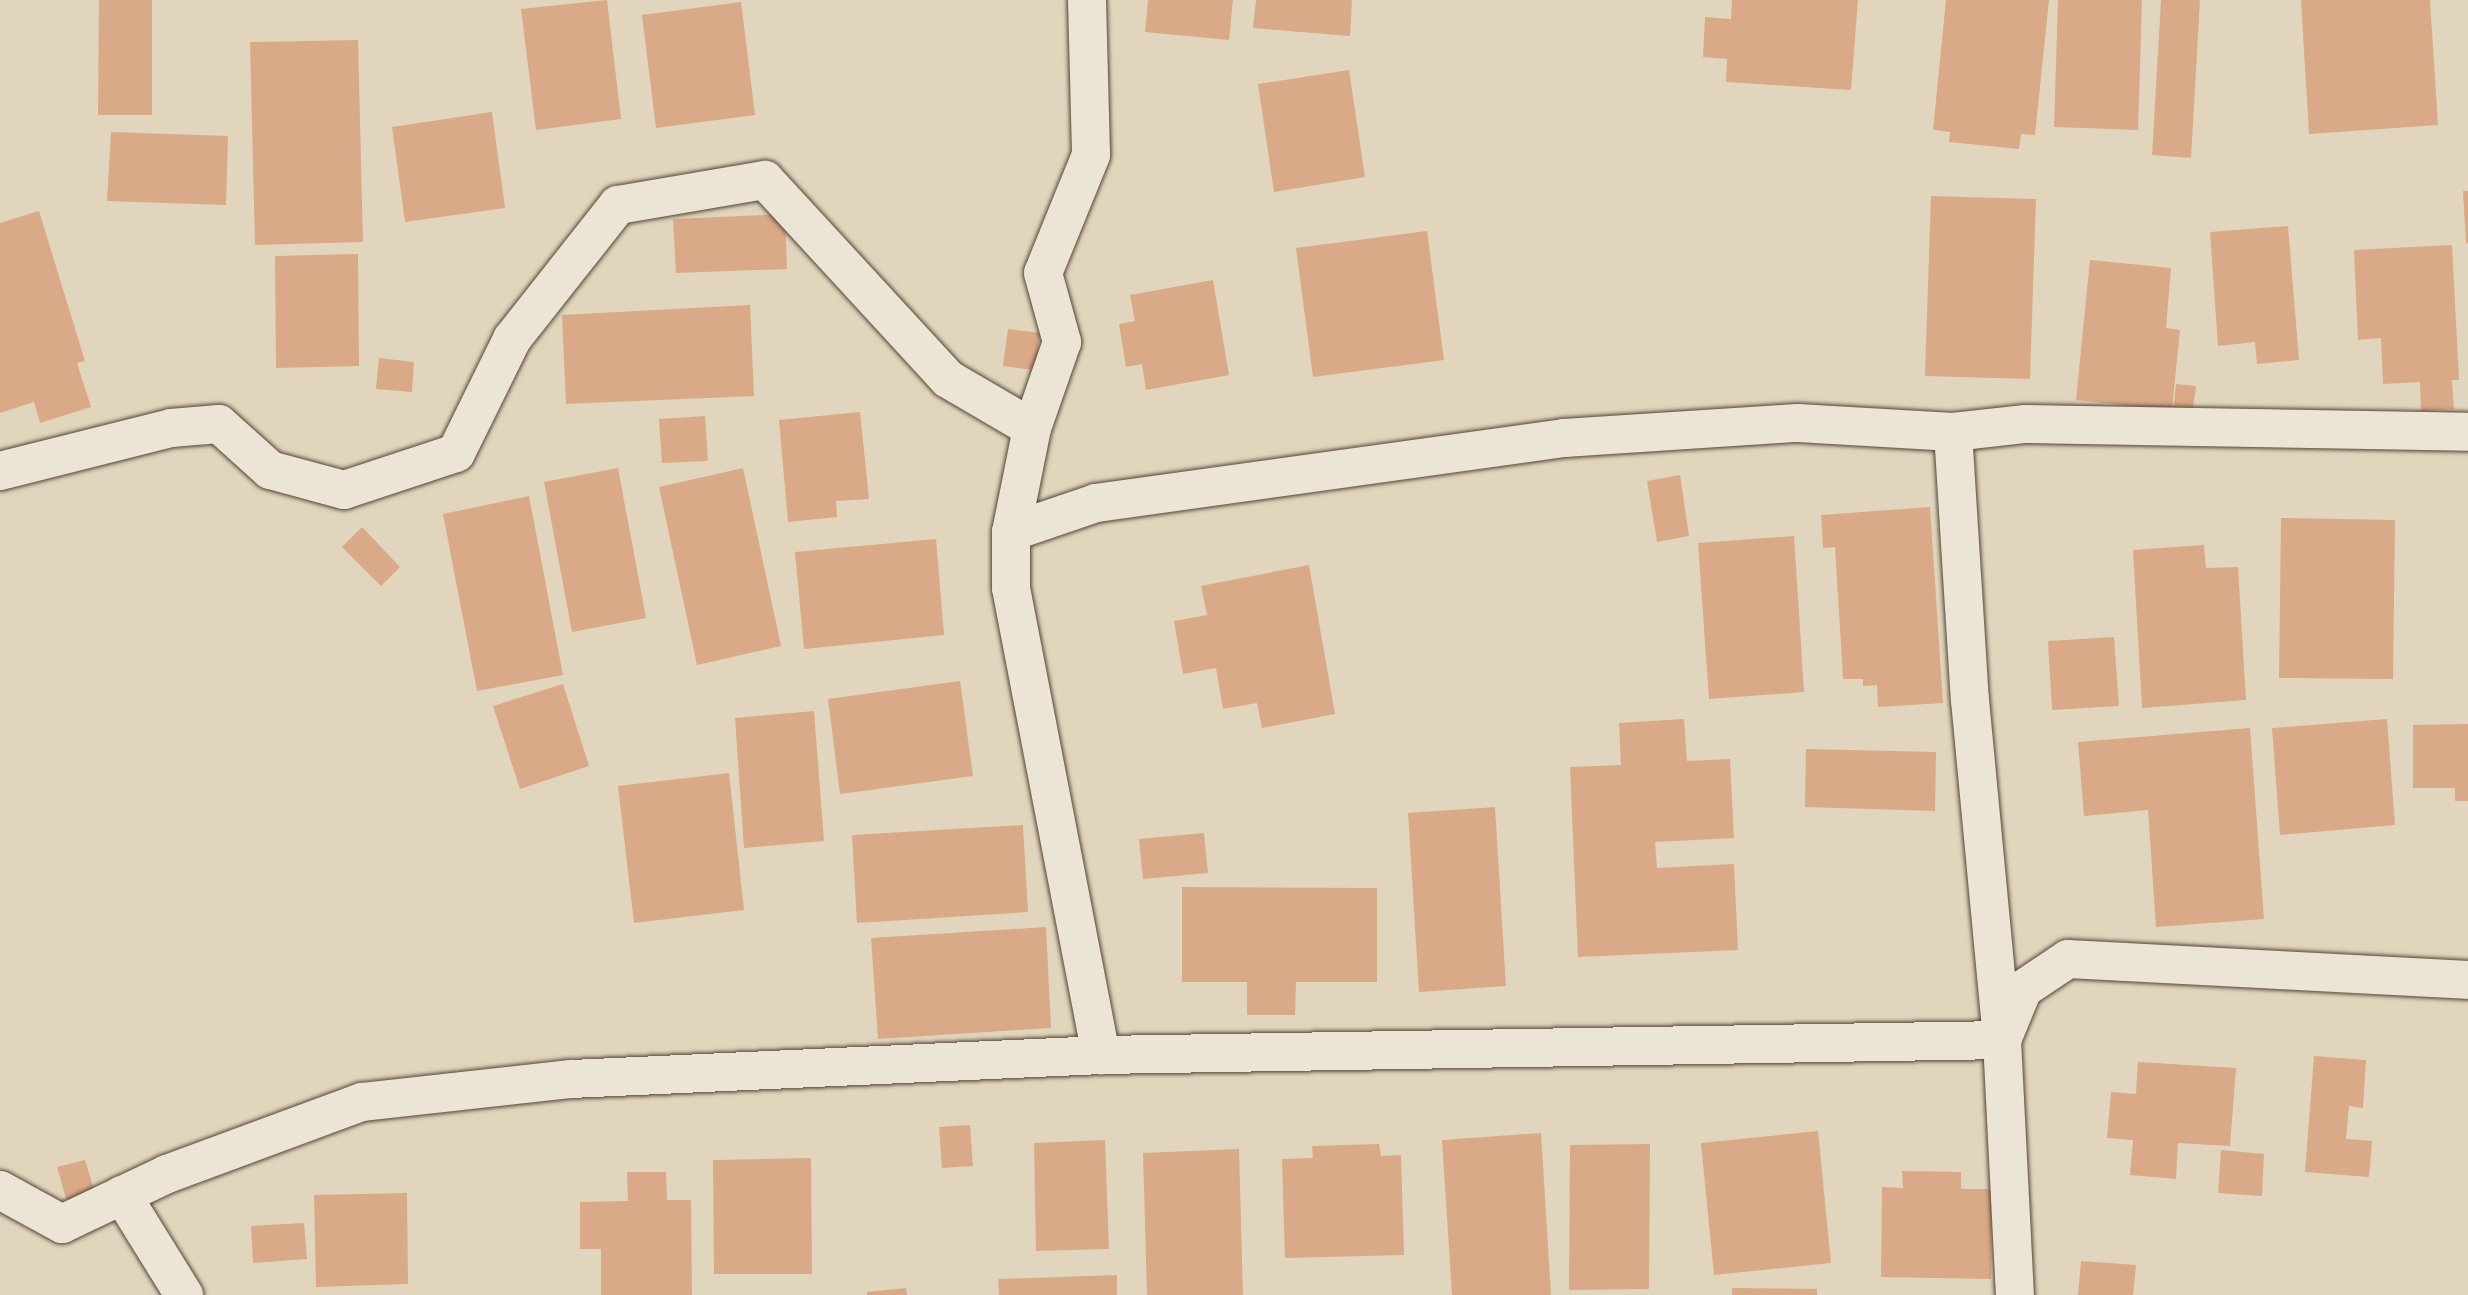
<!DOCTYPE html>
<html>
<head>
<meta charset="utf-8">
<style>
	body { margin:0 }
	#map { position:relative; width:2468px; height:1295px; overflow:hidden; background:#e1d6bd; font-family:"IM FELL Great Primer",serif }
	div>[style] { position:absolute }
	.building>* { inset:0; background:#daa987 }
	.roads { filter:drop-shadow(0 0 2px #554435) drop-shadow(0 0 2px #554435) }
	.minor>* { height:38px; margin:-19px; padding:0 19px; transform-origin:19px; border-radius:19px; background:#ece4d4 }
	span { translate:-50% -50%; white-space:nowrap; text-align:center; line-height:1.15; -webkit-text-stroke:5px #ece4d4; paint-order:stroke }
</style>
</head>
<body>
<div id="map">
	<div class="building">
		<i style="clip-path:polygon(99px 0,152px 0,152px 115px,98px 115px)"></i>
		<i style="clip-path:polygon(607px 0,621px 119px,536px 130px,521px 9px)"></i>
		<i style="clip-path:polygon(1148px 0,1233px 0,1229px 40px,1145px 32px)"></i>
		<i style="clip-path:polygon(1256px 0,1352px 0,1350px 36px,1253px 28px)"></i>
		<i style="clip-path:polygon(1732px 0,1858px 0,1851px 90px,1726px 82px,1727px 59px,1703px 57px,1705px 17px,1731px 19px)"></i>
		<i style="clip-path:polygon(1946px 0,2049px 0,2035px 135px,2021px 134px,2019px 149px,1949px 142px,1950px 132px,1933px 130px)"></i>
		<i style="clip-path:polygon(2058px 0,2142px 0,2138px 130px,2054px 127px)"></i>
		<i style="clip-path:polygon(2161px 0,2200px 0,2191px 158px,2152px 155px)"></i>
		<i style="clip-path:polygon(2301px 0,2430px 0,2438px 125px,2309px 134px)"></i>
		<i style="clip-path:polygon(741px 2px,755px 115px,656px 128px,642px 15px)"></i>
		<i style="clip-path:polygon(358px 40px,363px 242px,255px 245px,250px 42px)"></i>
		<i style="clip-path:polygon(1349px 70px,1365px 177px,1274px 192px,1258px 84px)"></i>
		<i style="clip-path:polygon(492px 112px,505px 208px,405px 222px,392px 127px)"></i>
		<i style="clip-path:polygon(111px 132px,228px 136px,226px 205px,107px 201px)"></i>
		<i style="clip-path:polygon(2463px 191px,2468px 191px,2468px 243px,2466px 243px)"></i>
		<i style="clip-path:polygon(1931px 196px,2036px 199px,2030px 379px,1925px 376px)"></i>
		<i style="clip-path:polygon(39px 211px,85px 361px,77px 363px,91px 407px,40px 423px,34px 402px,0 413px,0 223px)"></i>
		<i style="clip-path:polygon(785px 214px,787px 269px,676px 273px,673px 219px)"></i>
		<i style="clip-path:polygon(2288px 226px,2299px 360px,2257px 364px,2255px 342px,2218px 346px,2210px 232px)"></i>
		<i style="clip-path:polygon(1427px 231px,1444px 360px,1313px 377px,1296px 248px)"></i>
		<i style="clip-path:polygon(2452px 245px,2459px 380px,2452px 380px,2454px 409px,2421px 411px,2420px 382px,2383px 384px,2381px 338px,2358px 340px,2354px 250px)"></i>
		<i style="clip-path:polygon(358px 254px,359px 366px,276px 368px,275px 256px)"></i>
		<i style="clip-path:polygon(2090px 260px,2171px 268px,2166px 328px,2180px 330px,2172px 410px,2076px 400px)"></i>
		<i style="clip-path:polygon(1213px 280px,1229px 375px,1146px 390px,1142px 364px,1126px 367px,1119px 324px,1135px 321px,1130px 295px)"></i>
		<i style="clip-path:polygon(750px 305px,754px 396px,566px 404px,562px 315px)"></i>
		<i style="clip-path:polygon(1008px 329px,1040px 333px,1035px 370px,1003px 366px)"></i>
		<i style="clip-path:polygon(379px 358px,414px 362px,412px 392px,376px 389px)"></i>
		<i style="clip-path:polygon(2176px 384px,2196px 386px,2191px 422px,2172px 420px)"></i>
		<i style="clip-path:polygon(860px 412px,869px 499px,836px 501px,837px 517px,788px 522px,779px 420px)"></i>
		<i style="clip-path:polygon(705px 416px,708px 461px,662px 463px,659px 419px)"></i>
		<i style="clip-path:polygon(618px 468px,646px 618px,572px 632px,544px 482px)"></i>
		<i style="clip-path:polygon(743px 468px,781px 646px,697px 665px,659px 487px)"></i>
		<i style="clip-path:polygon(1680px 475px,1689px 536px,1657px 542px,1647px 481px)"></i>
		<i style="clip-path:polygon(529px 496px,563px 675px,477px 691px,443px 514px)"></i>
		<i style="clip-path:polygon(1930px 507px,1943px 703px,1878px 707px,1877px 685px,1863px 686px,1863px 679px,1843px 679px,1835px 547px,1823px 548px,1821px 515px)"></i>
		<i style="clip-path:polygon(2281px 518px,2395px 520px,2393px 679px,2279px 678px)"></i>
		<i style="clip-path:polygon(362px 527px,400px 567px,381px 586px,342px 547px)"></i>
		<i style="clip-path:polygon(1794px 536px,1804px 692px,1709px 699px,1698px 543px)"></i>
		<i style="clip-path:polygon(936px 539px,944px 635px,804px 649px,795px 552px)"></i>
		<i style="clip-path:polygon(2204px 545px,2206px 568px,2238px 567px,2246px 700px,2142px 708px,2133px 550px)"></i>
		<i style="clip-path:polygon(1309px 565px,1335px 714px,1262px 728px,1257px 703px,1223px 709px,1216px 668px,1183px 674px,1174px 621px,1207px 615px,1201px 586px)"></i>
		<i style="clip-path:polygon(2114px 637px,2119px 706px,2052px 710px,2048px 641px)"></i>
		<i style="clip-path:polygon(960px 681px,973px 776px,840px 794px,828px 699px)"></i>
		<i style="clip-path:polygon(563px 684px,589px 766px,520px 789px,493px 706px)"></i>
		<i style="clip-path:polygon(814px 711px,824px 841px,744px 848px,735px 718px)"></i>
		<i style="clip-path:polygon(1684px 719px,1687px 761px,1730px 759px,1734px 838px,1655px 842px,1657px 868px,1734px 864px,1738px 950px,1578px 957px,1570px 767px,1621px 765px,1619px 723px)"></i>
		<i style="clip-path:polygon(2387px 719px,2395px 825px,2280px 835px,2272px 728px)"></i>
		<i style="clip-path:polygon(2468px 724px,2468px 801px,2455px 801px,2455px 788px,2413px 788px,2413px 725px)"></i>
		<i style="clip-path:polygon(2250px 728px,2264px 919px,2156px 927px,2148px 810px,2084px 816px,2078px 742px)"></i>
		<i style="clip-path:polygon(1806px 749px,1936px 752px,1935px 811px,1805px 807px)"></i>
		<i style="clip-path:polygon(729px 773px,744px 910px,634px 923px,618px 786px)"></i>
		<i style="clip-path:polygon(1495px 807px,1506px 986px,1419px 992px,1408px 813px)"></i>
		<i style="clip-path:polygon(1023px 825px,1028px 912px,857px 923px,852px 835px)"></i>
		<i style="clip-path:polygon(1204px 833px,1208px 873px,1143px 879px,1139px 839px)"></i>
		<i style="clip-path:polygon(1182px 887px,1377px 888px,1377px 982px,1296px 982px,1295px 1015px,1247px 1015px,1247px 982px,1182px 982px)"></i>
		<i style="clip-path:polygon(1046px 927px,1051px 1028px,878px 1039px,871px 938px)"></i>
		<i style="clip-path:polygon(2314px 1056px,2366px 1060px,2363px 1108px,2349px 1106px,2346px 1139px,2372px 1141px,2369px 1177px,2305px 1172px)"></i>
		<i style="clip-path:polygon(2138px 1062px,2236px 1068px,2230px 1146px,2178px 1143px,2176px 1179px,2130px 1175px,2133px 1140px,2107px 1138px,2111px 1092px,2136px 1094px)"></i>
		<i style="clip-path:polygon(970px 1125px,973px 1166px,942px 1168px,939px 1127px)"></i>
		<i style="clip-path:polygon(1818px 1131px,1831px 1263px,1714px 1275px,1701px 1143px)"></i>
		<i style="clip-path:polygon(1541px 1133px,1551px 1295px,1452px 1295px,1442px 1140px)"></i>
		<i style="clip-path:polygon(1105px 1140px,1109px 1249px,1036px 1251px,1034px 1143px)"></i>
		<i style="clip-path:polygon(1379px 1144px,1381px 1156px,1401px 1155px,1404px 1255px,1285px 1258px,1282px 1159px,1313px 1158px,1312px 1146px)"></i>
		<i style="clip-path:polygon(1650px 1144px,1649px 1289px,1569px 1290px,1570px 1145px)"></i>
		<i style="clip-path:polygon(1239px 1149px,1243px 1295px,1147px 1295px,1143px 1153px)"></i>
		<i style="clip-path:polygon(2221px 1150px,2264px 1154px,2262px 1196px,2218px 1193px)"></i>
		<i style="clip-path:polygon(811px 1158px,812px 1274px,714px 1274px,713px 1160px)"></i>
		<i style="clip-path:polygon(85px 1160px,95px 1193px,67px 1202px,57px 1167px)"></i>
		<i style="clip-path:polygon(1902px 1171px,1961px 1172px,1961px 1189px,1992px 1189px,1991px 1279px,1881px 1277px,1882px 1187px,1903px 1188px)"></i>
		<i style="clip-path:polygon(627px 1172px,666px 1172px,667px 1200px,691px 1200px,692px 1295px,601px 1295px,601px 1249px,580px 1249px,580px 1202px,628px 1201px)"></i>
		<i style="clip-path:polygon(407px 1193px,408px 1284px,316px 1287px,314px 1195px)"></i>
		<i style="clip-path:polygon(304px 1223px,307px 1259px,253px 1263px,251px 1226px)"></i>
		<i style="clip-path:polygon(2081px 1261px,2136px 1265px,2133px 1295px,2078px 1295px)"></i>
		<i style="clip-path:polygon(1117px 1275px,1117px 1295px,999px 1295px,998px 1279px)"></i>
		<i style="clip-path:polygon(906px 1288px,907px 1295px,867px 1295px,867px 1292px)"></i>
		<i style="clip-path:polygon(1732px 1288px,1817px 1289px,1817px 1295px,1732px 1295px)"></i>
	</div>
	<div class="roads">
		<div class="minor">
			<i style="left:1087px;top:0;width:155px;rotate:88.5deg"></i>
			<i style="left:1091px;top:155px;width:127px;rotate:112.1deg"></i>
			<i style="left:1043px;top:273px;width:72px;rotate:74.6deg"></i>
			<i style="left:1062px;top:342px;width:91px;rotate:109.2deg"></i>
			<i style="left:1032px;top:428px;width:106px;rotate:101.4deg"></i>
			<i style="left:1011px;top:532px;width:56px;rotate:90deg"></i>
			<i style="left:1011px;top:588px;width:476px;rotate:79.1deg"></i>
			<i style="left:1953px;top:432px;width:269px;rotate:86.4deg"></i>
			<i style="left:1970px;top:700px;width:342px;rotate:84.6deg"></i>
			<i style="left:2002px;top:1040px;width:255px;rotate:87.1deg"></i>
			<i style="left:0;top:471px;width:176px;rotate:-14.1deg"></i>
			<i style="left:171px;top:428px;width:48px;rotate:-4.8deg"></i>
			<i style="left:219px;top:424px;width:69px;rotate:42deg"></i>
			<i style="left:270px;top:470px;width:77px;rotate:15.1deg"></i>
			<i style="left:344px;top:490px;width:118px;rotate:-18.3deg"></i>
			<i style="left:456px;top:453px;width:127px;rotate:-63.8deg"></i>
			<i style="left:512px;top:339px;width:171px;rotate:-51.7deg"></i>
			<i style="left:618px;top:205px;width:149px;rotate:-9.7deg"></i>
			<i style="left:765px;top:180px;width:270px;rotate:47.4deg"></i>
			<i style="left:948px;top:379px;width:97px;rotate:30.3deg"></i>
			<i style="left:1011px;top:532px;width:90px;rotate:-18.8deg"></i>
			<i style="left:1096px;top:503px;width:472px;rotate:-7.9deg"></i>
			<i style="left:1564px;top:438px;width:234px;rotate:-3.7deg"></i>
			<i style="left:1798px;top:423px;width:155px;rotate:3.3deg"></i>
			<i style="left:1953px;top:432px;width:73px;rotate:-6.3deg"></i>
			<i style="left:2026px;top:424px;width:442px;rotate:1deg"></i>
			<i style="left:0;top:1190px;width:71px;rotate:28.7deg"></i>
			<i style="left:62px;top:1224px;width:116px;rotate:-25.5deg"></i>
			<i style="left:167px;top:1174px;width:208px;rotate:-20.3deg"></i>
			<i style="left:362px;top:1102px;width:210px;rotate:-6.3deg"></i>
			<i style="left:571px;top:1079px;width:531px;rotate:-2.59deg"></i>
			<i style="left:1101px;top:1055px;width:901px;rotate:-0.95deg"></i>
			<i style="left:2002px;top:1040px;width:55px;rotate:-67.6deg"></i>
			<i style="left:2023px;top:989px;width:54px;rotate:-33.7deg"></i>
			<i style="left:2068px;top:959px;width:401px;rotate:3deg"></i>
			<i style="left:122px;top:1195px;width:118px;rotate:58.2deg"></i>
		</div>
	</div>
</div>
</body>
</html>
